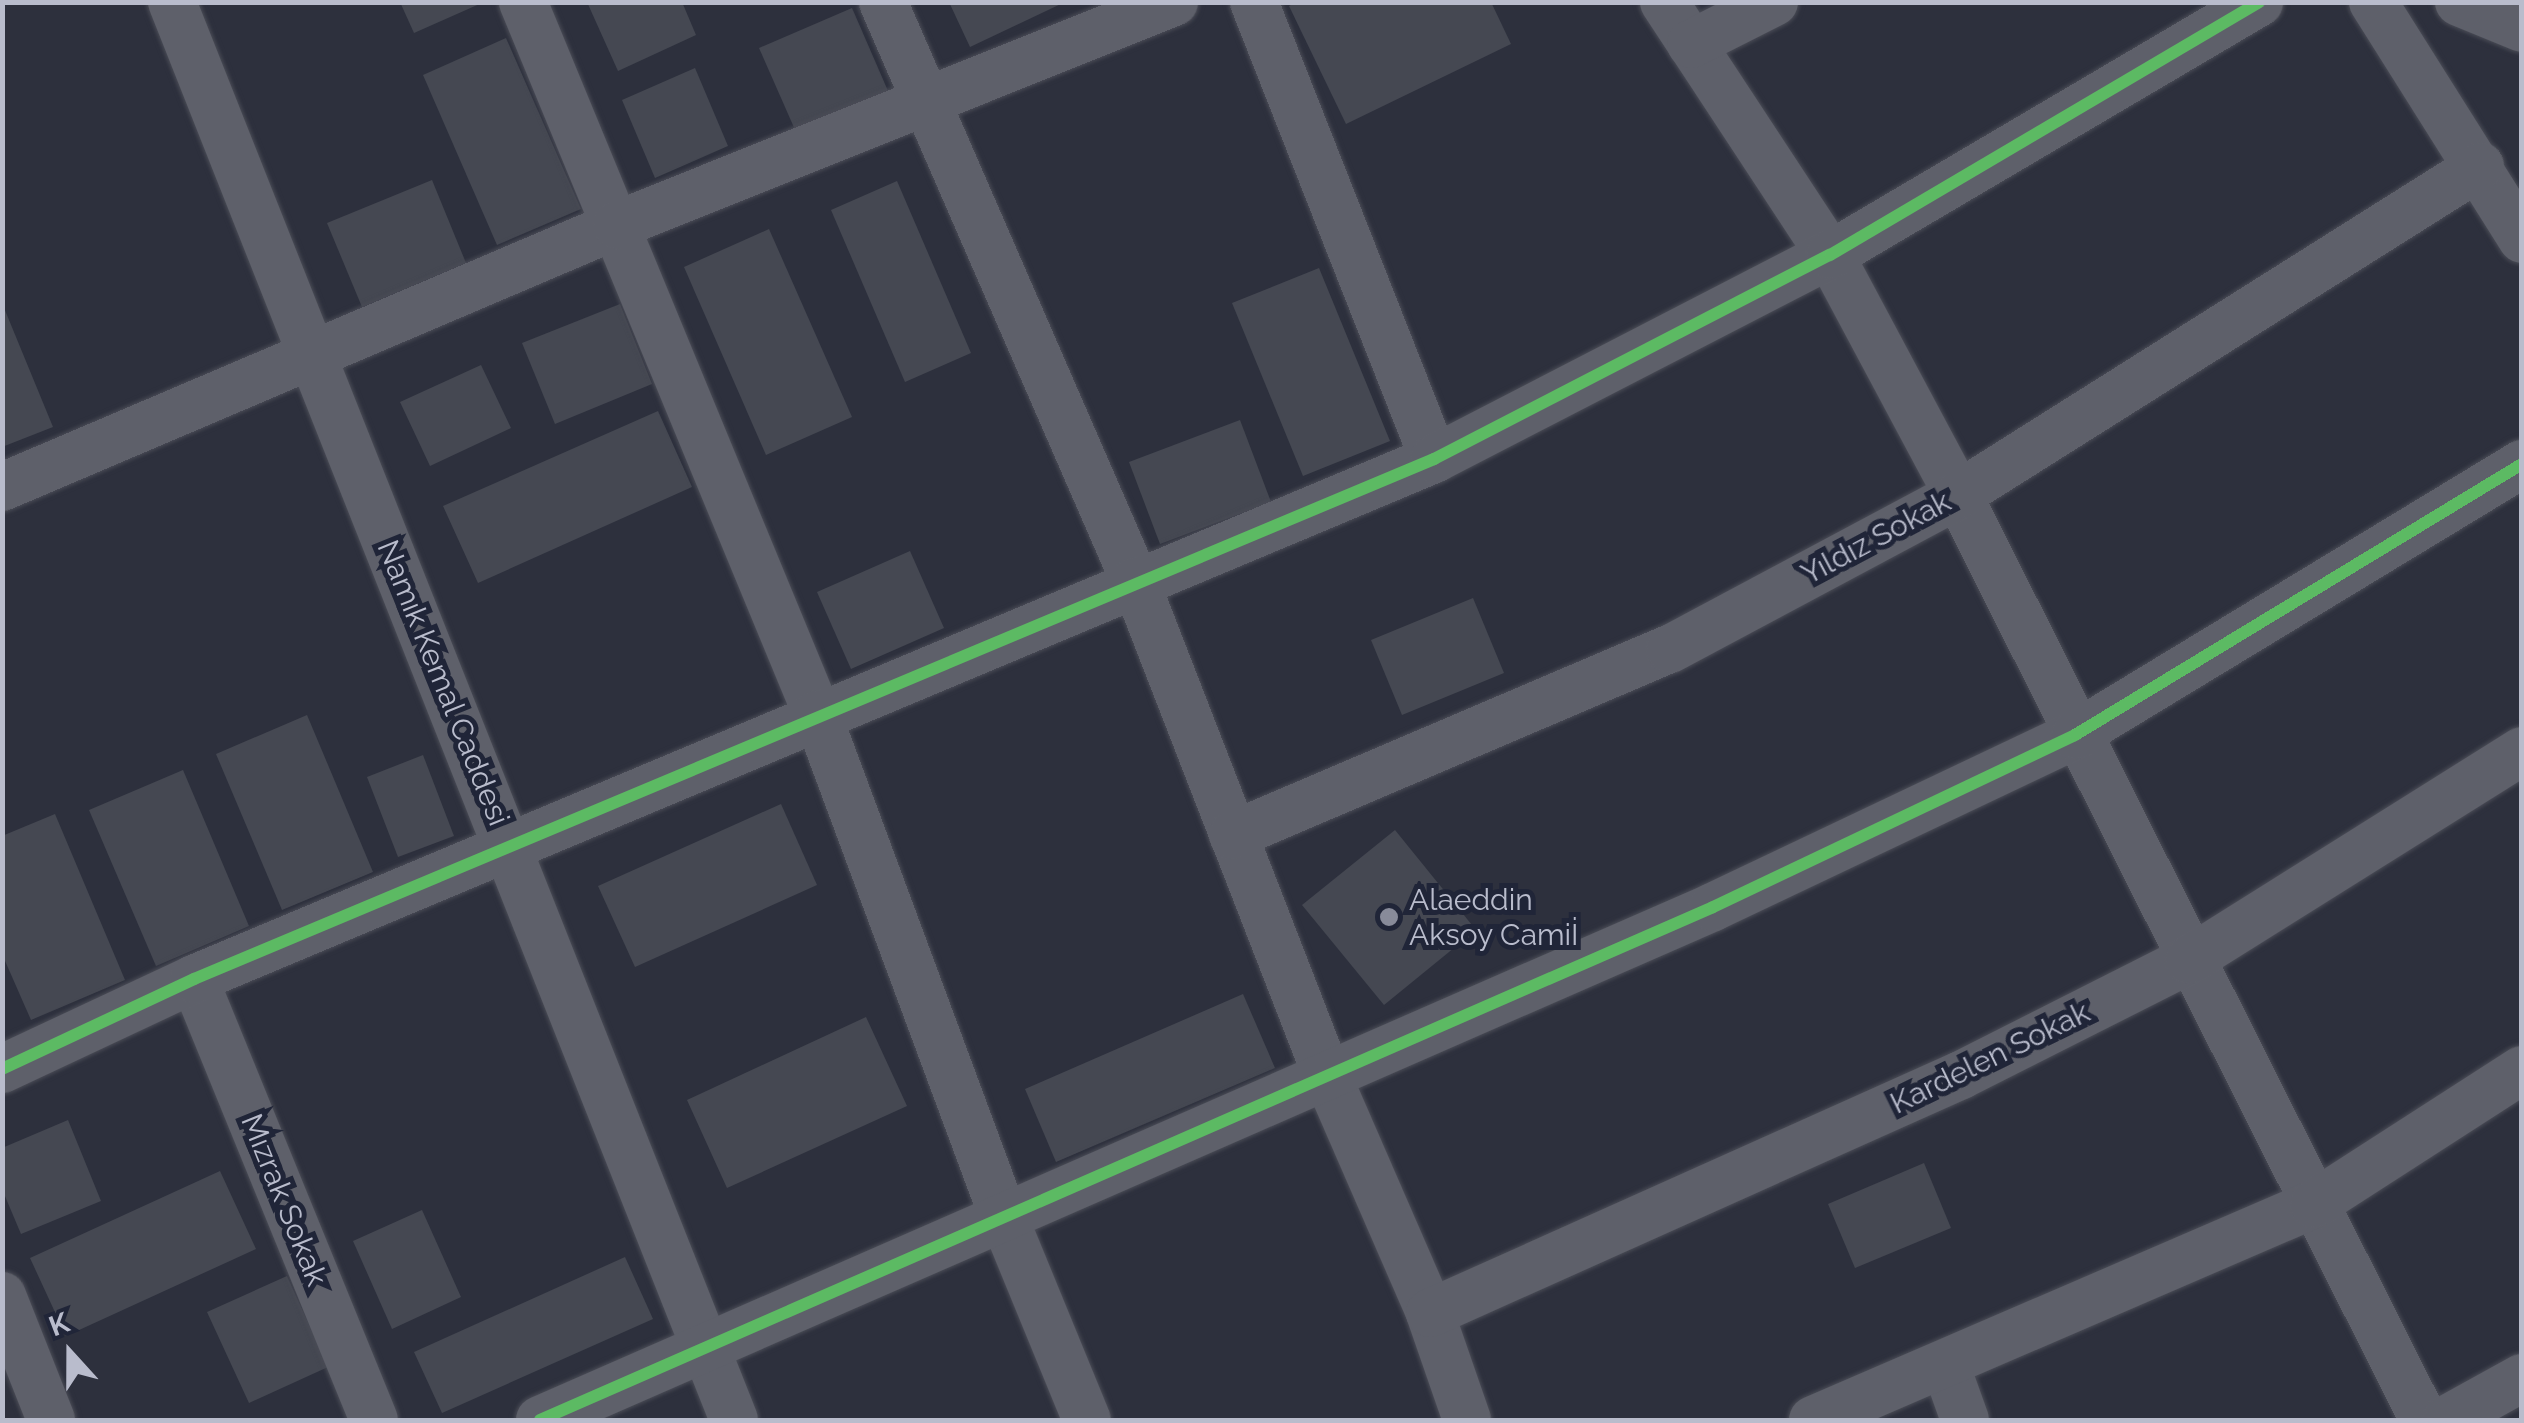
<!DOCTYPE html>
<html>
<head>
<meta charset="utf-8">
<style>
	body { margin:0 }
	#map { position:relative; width:2524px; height:1423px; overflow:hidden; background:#2d303d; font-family:Raleway,sans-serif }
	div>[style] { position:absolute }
	.building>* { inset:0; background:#454852 }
	.roads { filter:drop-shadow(0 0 2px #4a4c56) drop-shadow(0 0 2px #4a4c56) }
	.minor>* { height:48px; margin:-24px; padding:0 24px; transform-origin:24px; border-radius:24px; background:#5e606a }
	.cycleway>* { height:12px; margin:-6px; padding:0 6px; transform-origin:6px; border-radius:6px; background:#5cba63 }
	.dots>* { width:28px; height:28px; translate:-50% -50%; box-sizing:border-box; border:5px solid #202538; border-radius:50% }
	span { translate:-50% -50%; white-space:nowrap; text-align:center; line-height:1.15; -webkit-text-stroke:10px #202538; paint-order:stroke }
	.street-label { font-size:30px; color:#b9bccc }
	.poi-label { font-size:30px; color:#b9bccc }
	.left { translate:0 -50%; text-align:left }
	.frame { position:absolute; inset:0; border:5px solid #b9bccc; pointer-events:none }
	.north { position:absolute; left:20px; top:1303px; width:100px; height:100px; -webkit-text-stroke:8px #202538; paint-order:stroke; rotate:339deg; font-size:28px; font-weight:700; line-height:40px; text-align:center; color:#b9bccc }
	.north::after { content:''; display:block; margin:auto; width:35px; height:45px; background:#b9bccc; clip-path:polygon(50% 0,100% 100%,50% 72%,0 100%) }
</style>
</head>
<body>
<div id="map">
	<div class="building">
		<i style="clip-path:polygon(400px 2px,484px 2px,414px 33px)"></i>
		<i style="clip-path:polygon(587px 2px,682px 2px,696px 35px,618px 71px)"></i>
		<i style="clip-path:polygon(949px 2px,1065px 2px,970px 47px)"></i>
		<i style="clip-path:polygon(1296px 2px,1491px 2px,1511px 44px,1346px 124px,1289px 6px)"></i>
		<i style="clip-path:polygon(852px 8px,888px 91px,796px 132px,759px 48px)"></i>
		<i style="clip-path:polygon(506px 38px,581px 209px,497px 245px,423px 75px)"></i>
		<i style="clip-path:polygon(695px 68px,728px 146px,655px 178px,622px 100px)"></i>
		<i style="clip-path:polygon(432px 180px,466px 263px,362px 307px,327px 223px)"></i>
		<i style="clip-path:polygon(897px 181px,971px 353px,905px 382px,831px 210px)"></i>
		<i style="clip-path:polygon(769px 229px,852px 417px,766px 455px,684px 267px)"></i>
		<i style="clip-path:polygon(1319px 268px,1390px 441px,1303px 476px,1232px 303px)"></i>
		<i style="clip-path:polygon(2px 303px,53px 427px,2px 447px)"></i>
		<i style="clip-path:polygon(620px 304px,652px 384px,555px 424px,522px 343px)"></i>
		<i style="clip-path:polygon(481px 365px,511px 428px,430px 466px,400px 402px)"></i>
		<i style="clip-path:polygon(658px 411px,692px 487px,478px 583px,443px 506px)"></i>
		<i style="clip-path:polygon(1240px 420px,1271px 502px,1160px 544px,1129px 462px)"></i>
		<i style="clip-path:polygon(910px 551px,944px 628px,851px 669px,817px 592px)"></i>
		<i style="clip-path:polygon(1473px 598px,1504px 673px,1402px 715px,1371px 640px)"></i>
		<i style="clip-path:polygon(307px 715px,373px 872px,282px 910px,216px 754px)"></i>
		<i style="clip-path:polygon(423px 755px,454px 836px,398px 857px,367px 777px)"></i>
		<i style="clip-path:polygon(183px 770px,249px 926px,156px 966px,89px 810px)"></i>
		<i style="clip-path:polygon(781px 804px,817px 885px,635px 967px,598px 886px)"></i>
		<i style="clip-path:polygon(55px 814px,125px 980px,31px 1020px,2px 954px,2px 836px)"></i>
		<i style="clip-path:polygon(1395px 830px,1476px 930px,1384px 1005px,1302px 905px)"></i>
		<i style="clip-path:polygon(1243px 994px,1275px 1068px,1056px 1162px,1025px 1089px)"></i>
		<i style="clip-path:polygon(866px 1017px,907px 1106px,727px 1188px,687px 1100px)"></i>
		<i style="clip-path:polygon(68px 1120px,101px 1201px,21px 1234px,2px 1189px,2px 1148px)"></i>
		<i style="clip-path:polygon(1924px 1163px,1951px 1228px,1855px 1268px,1828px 1204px)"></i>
		<i style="clip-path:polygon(220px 1171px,256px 1249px,66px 1336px,30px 1258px)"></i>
		<i style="clip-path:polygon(422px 1210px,461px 1297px,392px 1329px,353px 1241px)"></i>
		<i style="clip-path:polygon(625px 1257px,653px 1319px,442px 1413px,414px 1352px)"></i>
		<i style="clip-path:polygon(287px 1276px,328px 1367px,249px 1403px,207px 1312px)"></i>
	</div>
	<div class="roads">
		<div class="minor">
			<i style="left:172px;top:2px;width:1525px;rotate:68.38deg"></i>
			<i style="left:523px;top:2px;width:770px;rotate:67.56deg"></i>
			<i style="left:817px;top:714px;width:538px;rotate:69.64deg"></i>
			<i style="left:1004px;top:1218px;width:218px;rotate:67.7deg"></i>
			<i style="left:883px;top:2px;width:631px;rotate:66.48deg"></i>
			<i style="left:1135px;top:581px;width:533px;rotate:68.78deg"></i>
			<i style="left:1328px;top:1078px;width:256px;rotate:66.5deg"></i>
			<i style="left:1430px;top:1313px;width:113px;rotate:70.9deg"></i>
			<i style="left:1254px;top:2px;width:491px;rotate:68.5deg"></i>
			<i style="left:1664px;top:2px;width:303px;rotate:56.7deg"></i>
			<i style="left:1830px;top:255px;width:272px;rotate:61.9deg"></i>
			<i style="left:1958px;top:495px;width:1036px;rotate:63.26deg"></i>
			<i style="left:2373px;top:2px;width:280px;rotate:57.8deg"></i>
			<i style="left:2459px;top:2px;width:68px;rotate:22.4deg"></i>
			<i style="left:1691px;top:44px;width:93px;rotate:-26.8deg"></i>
			<i style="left:2px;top:487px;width:668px;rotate:-23.07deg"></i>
			<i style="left:617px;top:225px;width:600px;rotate:-21.82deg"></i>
			<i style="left:1233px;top:835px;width:475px;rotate:-23.1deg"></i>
			<i style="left:1670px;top:649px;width:327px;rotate:-28.1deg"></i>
			<i style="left:1958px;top:495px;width:617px;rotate:-32.22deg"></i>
			<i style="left:194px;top:979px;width:476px;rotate:67.8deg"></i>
			<i style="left:2px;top:1069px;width:212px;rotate:-25.1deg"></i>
			<i style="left:194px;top:979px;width:1345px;rotate:-22.75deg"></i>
			<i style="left:1434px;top:459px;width:445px;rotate:-27.3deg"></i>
			<i style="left:1830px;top:255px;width:498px;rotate:-30.5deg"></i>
			<i style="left:2px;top:1296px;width:133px;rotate:68.4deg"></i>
			<i style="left:1430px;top:1313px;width:582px;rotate:-24.14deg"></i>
			<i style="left:1961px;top:1075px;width:255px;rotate:-26.8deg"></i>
			<i style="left:2189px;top:960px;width:393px;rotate:-32.1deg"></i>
			<i style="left:1945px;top:1364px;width:59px;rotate:70.3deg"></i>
			<i style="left:540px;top:1420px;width:1280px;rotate:-23.62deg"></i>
			<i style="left:1713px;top:907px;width:401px;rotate:-25.4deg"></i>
			<i style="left:2075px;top:735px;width:523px;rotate:-31.23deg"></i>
			<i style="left:1813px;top:1420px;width:546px;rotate:-23.32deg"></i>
			<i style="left:2314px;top:1204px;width:247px;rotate:-32.8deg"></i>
			<i style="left:2446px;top:1420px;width:87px;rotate:-28.9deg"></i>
		</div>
	</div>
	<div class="cycleway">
		<i style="left:2px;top:1069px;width:212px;rotate:-25.1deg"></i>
		<i style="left:194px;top:979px;width:1345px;rotate:-22.75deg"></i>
		<i style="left:1434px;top:459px;width:445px;rotate:-27.3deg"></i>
		<i style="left:1830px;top:255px;width:498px;rotate:-30.5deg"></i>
		<i style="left:540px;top:1420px;width:1280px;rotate:-23.62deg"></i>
		<i style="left:1713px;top:907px;width:401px;rotate:-25.4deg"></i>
		<i style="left:2075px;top:735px;width:523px;rotate:-31.23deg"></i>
	</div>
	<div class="dots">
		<i style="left:1389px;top:917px;background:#888b9a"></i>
	</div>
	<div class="street-label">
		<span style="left:1876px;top:538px;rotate:-28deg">Yıldız Sokak</span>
		<span style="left:443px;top:683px;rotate:68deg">Namık Kemal Caddesi</span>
		<span style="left:1990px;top:1058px;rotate:-26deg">Kardelen Sokak</span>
		<span style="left:284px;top:1200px;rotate:68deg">Mızrak Sokak</span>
	</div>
	<div class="poi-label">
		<span class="left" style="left:1409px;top:917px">Alaeddin<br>Aksoy Camiİ</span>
	</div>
	<div class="frame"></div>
	<div class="north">K</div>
</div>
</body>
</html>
